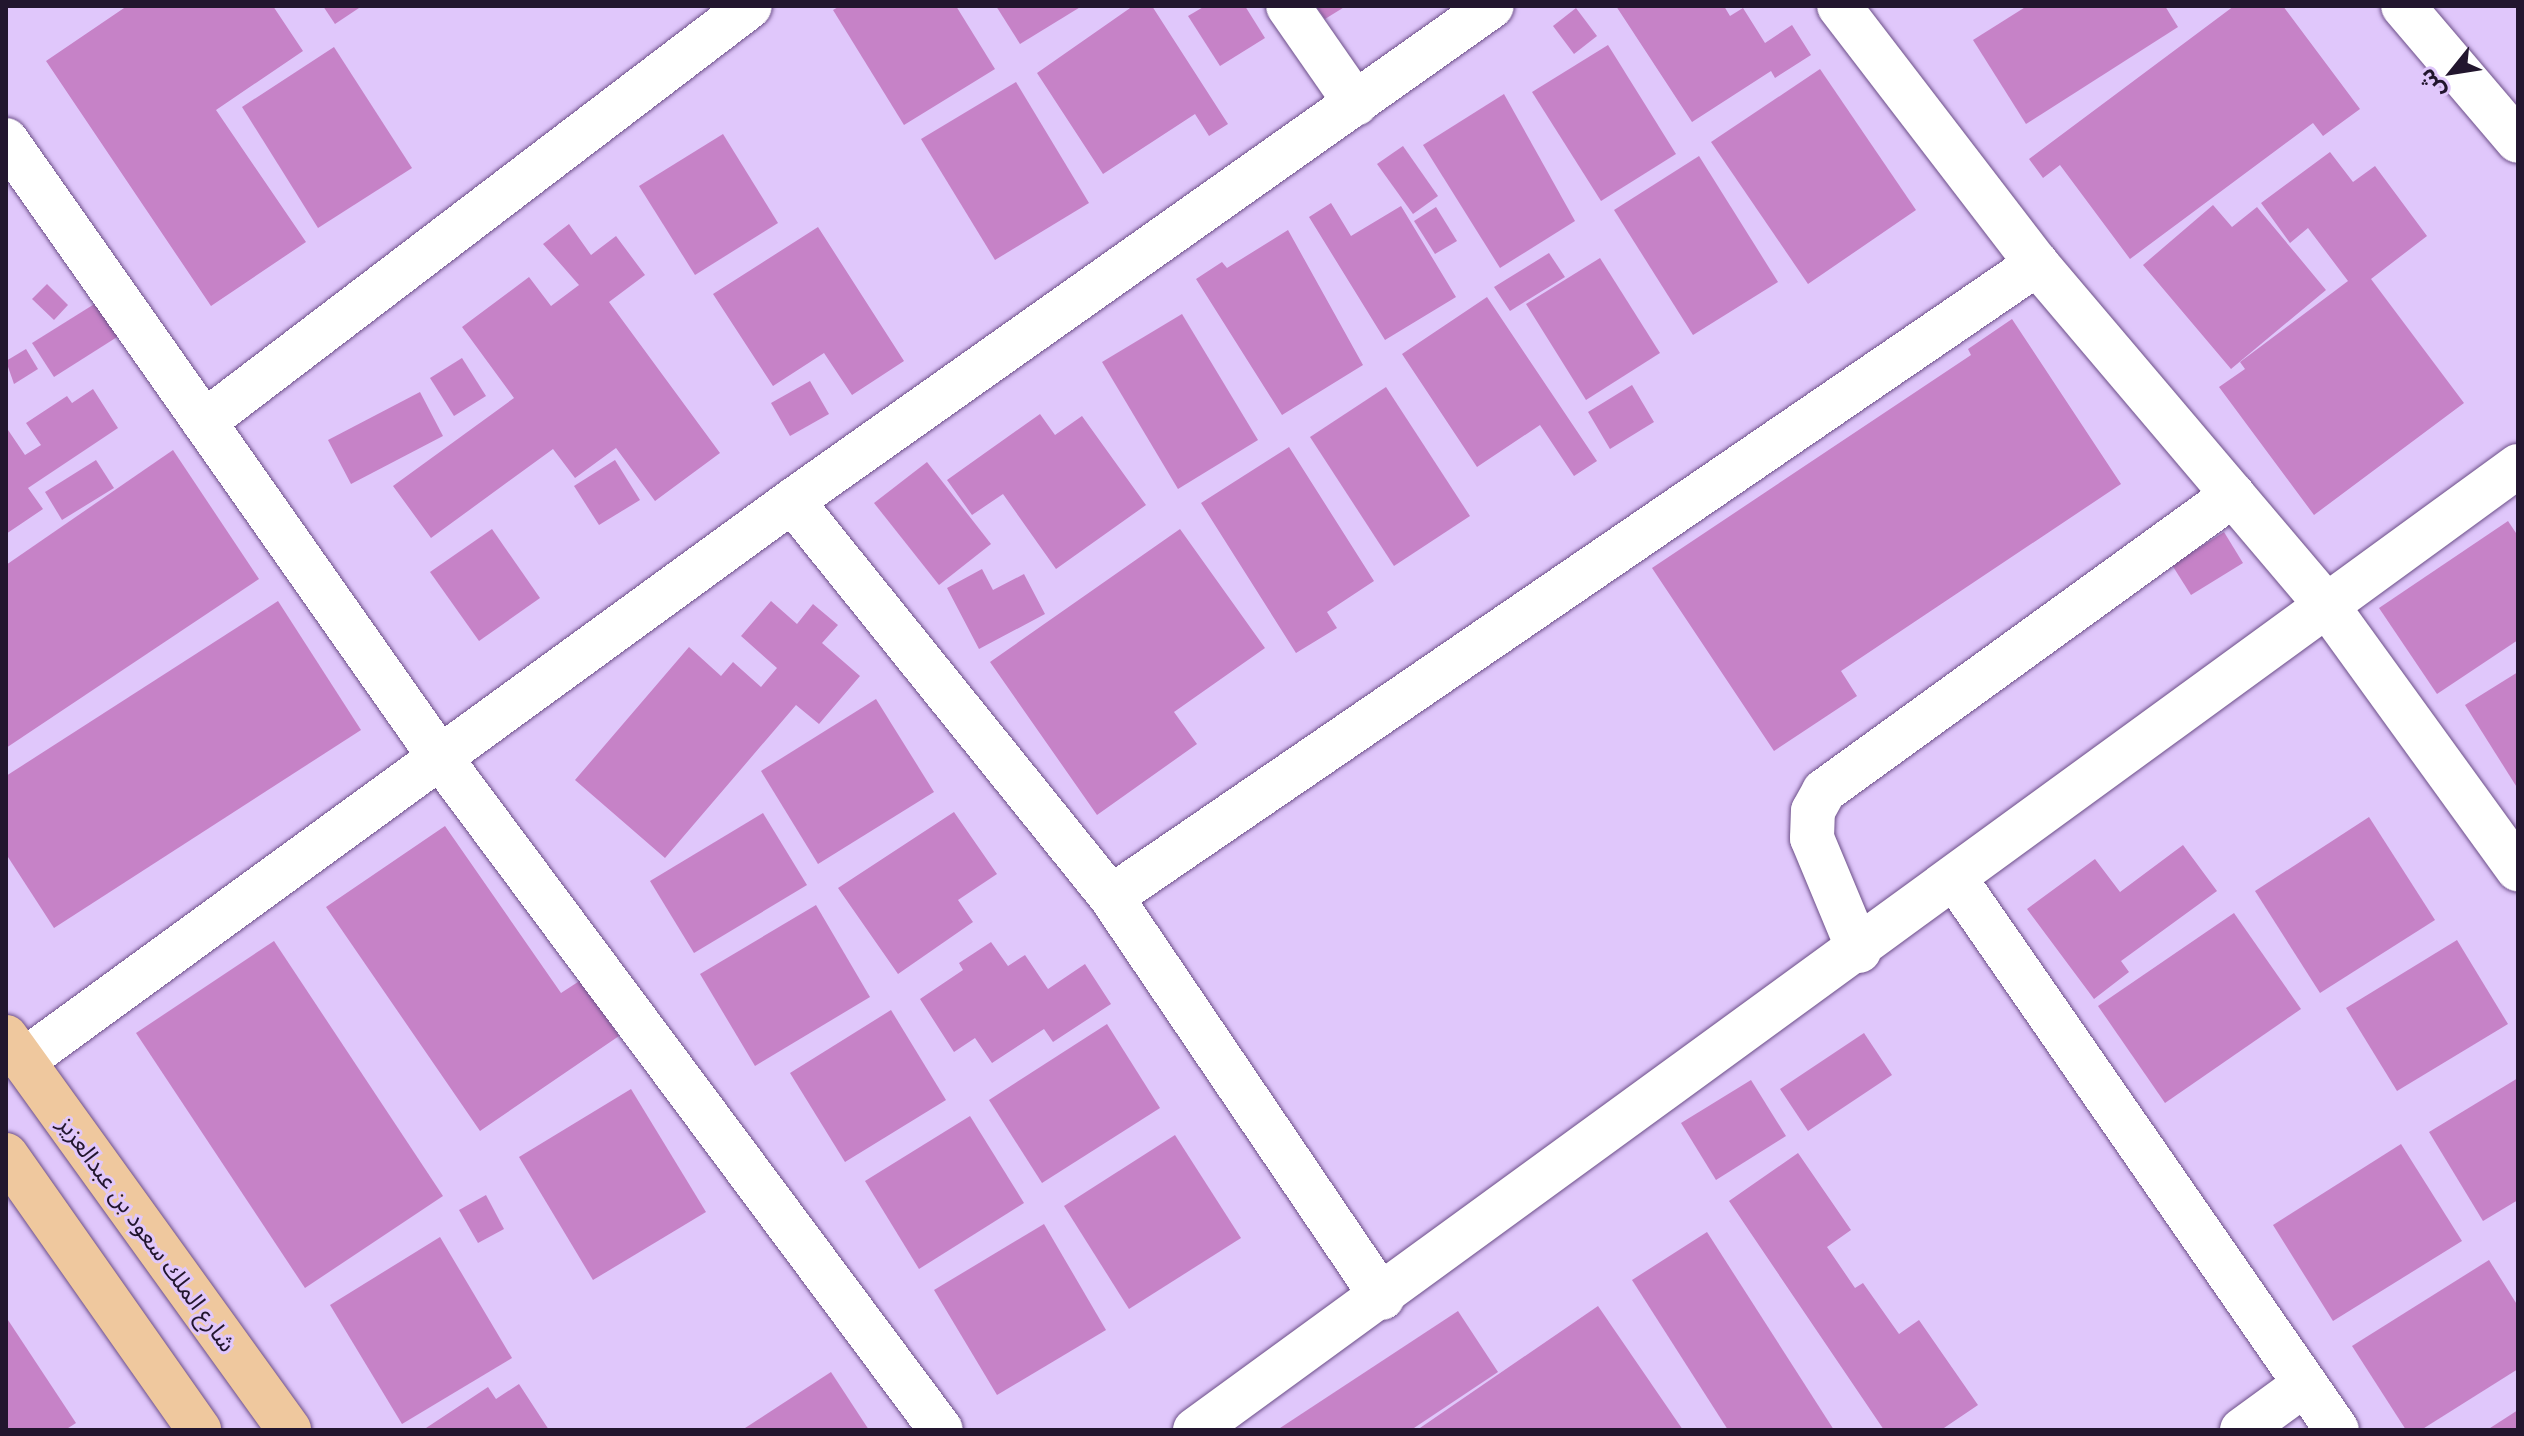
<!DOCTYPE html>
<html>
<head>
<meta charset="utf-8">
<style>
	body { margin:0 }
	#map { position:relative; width:2524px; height:1436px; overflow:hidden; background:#e0c7fb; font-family:"Titillium Web","Noto Sans Arabic",sans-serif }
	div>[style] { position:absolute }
	.building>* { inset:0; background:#c682c7 }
	.roads { filter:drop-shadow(0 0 2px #6c4f88) drop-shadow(0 0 2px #6c4f88) }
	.minor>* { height:44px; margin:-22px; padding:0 22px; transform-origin:22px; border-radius:22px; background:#fff }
	.major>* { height:44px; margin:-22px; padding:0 22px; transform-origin:22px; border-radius:22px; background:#efc89e }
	span { translate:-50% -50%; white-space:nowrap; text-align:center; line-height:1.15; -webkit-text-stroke:6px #e0c7fb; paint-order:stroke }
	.street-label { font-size:24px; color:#22162e }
	.frame { position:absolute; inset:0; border:8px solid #22162e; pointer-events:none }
	.north { position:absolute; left:2412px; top:32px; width:80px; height:80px; -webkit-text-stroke:6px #e0c7fb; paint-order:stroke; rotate:240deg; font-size:22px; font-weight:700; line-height:32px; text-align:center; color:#22162e }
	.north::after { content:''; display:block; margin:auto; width:28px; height:36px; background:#22162e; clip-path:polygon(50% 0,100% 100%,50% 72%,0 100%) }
</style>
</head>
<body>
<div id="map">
	<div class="building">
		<i style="clip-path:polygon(127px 6px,273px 6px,303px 51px,216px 110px,306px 242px,211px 306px,46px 61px)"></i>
		<i style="clip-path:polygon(323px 6px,362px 6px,335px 24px)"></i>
		<i style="clip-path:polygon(840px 6px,956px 6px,995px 69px,904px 125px,833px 10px)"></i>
		<i style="clip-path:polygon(996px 6px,1082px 6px,1020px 44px)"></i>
		<i style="clip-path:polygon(1133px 6px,1152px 6px,1228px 124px,1209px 136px,1195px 114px,1103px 174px,1037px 73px)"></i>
		<i style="clip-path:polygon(1205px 6px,1245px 6px,1265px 38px,1220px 66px,1188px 16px)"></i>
		<i style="clip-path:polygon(1316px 6px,1346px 6px,1325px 19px)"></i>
		<i style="clip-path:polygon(1616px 6px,1724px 6px,1730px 16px,1743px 8px,1765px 43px,1792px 25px,1811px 55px,1775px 78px,1771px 71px,1692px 122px)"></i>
		<i style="clip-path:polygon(2027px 6px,2165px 6px,2178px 27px,2026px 124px,1973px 40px)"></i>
		<i style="clip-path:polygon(2234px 6px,2283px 6px,2360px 109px,2323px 136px,2313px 123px,2130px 259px,2060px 165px,2043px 178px,2029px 159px)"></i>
		<i style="clip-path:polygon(1576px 8px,1597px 36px,1574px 54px,1553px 26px)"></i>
		<i style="clip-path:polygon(1608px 45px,1676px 154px,1601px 201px,1532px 92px)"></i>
		<i style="clip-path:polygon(334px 47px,412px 168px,318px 228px,242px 107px)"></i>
		<i style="clip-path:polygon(1820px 69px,1916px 210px,1808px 284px,1711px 142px)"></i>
		<i style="clip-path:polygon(1016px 82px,1089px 203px,995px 260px,921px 139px)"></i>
		<i style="clip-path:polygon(1504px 94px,1575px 221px,1500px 268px,1423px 145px)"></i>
		<i style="clip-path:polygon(723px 134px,778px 223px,695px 275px,639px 186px)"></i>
		<i style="clip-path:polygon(1403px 146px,1438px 196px,1413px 214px,1377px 164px)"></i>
		<i style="clip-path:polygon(2330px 152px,2353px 182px,2375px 166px,2427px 236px,2371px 279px,2464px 403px,2314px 515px,2219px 387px,2245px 369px,2240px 362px,2348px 281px,2308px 228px,2290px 243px,2261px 203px)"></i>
		<i style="clip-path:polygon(1699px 156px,1778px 282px,1693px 335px,1614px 210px)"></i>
		<i style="clip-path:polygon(1331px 203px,1351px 236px,1401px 206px,1456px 297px,1385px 340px,1309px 217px)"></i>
		<i style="clip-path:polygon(2213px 205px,2232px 227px,2257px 207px,2326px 290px,2231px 369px,2143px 265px)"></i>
		<i style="clip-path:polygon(1436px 207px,1457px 241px,1435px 254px,1414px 221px)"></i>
		<i style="clip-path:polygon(569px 224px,591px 255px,616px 236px,645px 275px,609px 302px,720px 453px,655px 501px,616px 448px,575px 478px,553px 449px,431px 538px,393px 486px,514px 398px,462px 327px,529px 277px,551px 306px,579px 285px,543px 244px)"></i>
		<i style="clip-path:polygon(818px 227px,904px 361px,852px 395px,824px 353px,773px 386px,713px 294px)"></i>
		<i style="clip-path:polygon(1288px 230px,1363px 365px,1282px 415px,1196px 279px,1222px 262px,1227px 268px)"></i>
		<i style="clip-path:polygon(1549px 253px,1565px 277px,1510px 311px,1494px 287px)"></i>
		<i style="clip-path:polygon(1600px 258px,1660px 353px,1586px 400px,1526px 304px)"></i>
		<i style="clip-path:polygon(47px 284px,68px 305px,54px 320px,32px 299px)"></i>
		<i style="clip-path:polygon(1487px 297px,1597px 461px,1574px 476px,1540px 425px,1477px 467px,1402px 354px)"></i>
		<i style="clip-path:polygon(104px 298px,125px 332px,54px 377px,32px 343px)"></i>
		<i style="clip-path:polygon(1182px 314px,1258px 440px,1178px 489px,1102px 362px)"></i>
		<i style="clip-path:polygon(2012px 319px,2121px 484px,1841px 671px,1857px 696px,1774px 751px,1652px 568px,1971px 355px,1968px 349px)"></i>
		<i style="clip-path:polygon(26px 349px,38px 369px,14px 384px,6px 361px)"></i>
		<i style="clip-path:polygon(462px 358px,486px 396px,454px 416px,430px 378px)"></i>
		<i style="clip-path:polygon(810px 381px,829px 414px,790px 436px,771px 403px)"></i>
		<i style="clip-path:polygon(1632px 385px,1654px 422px,1610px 449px,1588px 412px)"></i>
		<i style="clip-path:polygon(1386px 387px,1470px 516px,1394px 566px,1310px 437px)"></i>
		<i style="clip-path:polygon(93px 389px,118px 428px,28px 488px,43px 509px,6px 534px,6px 427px,25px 455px,41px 445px,26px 423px,67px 396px,72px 403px)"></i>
		<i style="clip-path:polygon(420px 392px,443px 436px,351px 484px,328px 440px)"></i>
		<i style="clip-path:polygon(1040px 414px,1055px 435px,1082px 416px,1146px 505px,1056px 569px,1003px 494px,972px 515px,947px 480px)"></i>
		<i style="clip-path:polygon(1289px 447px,1374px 581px,1327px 612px,1337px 628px,1296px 653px,1201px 503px)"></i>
		<i style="clip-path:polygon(173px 450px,259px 579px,6px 748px,6px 565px)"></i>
		<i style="clip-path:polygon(96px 460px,114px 488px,62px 520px,45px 492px)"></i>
		<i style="clip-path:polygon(615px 460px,640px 500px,599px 525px,574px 486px)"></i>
		<i style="clip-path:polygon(927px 462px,991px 544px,939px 585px,874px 503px)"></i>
		<i style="clip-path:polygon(2508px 521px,2518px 536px,2518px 640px,2437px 694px,2379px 608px)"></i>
		<i style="clip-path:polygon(492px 529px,540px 598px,479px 641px,430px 572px)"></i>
		<i style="clip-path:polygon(1180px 529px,1265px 648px,1174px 712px,1197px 744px,1097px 815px,990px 662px)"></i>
		<i style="clip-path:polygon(2224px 532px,2243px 563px,2191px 595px,2172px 565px)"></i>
		<i style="clip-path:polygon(982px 569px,993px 590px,1024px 574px,1045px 614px,979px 649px,947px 588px)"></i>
		<i style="clip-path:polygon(278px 601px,361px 730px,54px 928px,6px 854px,6px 776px)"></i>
		<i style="clip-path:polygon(771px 601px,797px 624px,813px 604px,838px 625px,822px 643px,860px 676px,819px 724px,796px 705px,665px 858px,575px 780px,689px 647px,721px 676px,733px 662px,761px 687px,777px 668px,741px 636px)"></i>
		<i style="clip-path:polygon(2518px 672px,2518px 789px,2465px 705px)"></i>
		<i style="clip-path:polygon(876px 699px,934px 792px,818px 864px,761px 771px)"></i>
		<i style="clip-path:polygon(954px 812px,997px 874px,958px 900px,973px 922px,898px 974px,838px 888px)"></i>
		<i style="clip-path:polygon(763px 813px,807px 885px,694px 953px,650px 881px)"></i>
		<i style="clip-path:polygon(2369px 817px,2435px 920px,2320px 993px,2255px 891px)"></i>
		<i style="clip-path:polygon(445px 826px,561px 993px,581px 980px,619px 1036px,480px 1131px,326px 907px)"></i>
		<i style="clip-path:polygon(2183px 845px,2217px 891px,2121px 961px,2129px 972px,2094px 999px,2027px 909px,2095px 859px,2120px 892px)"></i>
		<i style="clip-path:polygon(816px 905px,870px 997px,755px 1066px,700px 974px)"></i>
		<i style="clip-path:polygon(2234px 913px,2301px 1009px,2165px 1103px,2098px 1006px)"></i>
		<i style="clip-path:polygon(2457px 940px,2508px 1024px,2397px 1091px,2346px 1008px)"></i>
		<i style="clip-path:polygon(274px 941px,443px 1196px,305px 1288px,136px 1033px)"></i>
		<i style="clip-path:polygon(991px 942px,1008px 966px,1025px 955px,1048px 989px,1085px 964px,1111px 1004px,1053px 1042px,1044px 1029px,992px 1063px,975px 1038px,954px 1052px,920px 999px,963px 970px,959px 963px)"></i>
		<i style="clip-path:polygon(891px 1010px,946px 1100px,845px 1162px,790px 1073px)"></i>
		<i style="clip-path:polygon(1107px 1024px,1160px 1108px,1042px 1183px,989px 1100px)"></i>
		<i style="clip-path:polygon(1864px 1033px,1892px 1075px,1808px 1131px,1780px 1089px)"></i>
		<i style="clip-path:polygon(2518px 1078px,2518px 1200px,2483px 1221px,2429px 1132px)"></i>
		<i style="clip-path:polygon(1751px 1080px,1786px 1136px,1716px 1180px,1681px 1123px)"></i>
		<i style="clip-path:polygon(631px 1089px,706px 1212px,593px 1280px,519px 1157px)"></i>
		<i style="clip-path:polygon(970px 1116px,1024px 1203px,919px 1269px,865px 1181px)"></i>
		<i style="clip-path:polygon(1175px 1135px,1241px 1238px,1129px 1309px,1064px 1206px)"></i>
		<i style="clip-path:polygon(2401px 1144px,2462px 1241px,2333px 1321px,2273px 1225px)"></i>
		<i style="clip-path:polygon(1798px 1153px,1851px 1230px,1827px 1247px,1855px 1288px,1863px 1283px,1899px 1334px,1919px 1320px,1978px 1405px,1941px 1430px,1884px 1430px,1729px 1201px)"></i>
		<i style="clip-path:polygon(486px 1195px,504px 1229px,478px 1243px,459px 1210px)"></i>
		<i style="clip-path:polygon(1044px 1224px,1106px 1330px,997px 1395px,934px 1290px)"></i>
		<i style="clip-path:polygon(1707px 1232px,1834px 1430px,1728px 1430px,1632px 1280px)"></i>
		<i style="clip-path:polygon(440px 1237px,512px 1358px,402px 1424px,330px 1305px)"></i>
		<i style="clip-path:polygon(2489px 1260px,2518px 1306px,2518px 1369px,2421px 1430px,2406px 1430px,2352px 1346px)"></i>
		<i style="clip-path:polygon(1598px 1306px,1683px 1430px,1417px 1430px)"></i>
		<i style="clip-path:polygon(1458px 1311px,1498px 1372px,1411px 1430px,1277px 1430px)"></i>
		<i style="clip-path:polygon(6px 1317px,76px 1423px,65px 1430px,6px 1430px)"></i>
		<i style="clip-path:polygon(831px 1372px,869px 1430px,742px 1430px)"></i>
		<i style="clip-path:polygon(519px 1384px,549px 1430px,423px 1430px,488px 1387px,496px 1399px)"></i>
		<i style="clip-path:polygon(2518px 1410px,2518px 1430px,2487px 1430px)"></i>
	</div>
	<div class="roads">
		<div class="minor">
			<i style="left:1288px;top:6px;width:119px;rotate:55.2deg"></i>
			<i style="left:1839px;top:6px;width:325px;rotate:52.5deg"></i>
			<i style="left:2037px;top:264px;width:450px;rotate:49.7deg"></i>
			<i style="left:2328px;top:607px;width:324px;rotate:54.1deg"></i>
			<i style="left:2403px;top:6px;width:177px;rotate:49.6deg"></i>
			<i style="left:6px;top:140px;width:753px;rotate:54.9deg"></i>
			<i style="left:439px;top:756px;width:840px;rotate:53.32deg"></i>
			<i style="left:204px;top:422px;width:686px;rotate:-37.3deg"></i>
			<i style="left:792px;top:501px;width:509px;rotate:51.15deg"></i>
			<i style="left:1111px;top:897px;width:484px;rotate:55.9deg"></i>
			<i style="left:1956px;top:880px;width:669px;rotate:55.29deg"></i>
			<i style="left:1111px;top:897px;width:1122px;rotate:-34.36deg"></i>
			<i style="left:1859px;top:951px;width:122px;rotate:-112.6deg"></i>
			<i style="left:1812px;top:838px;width:27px;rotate:-88deg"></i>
			<i style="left:1813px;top:811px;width:23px;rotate:-61deg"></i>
			<i style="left:1824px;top:791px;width:505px;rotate:-35.89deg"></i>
			<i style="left:23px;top:1061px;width:951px;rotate:-36.06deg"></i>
			<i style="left:792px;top:501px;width:857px;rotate:-35.27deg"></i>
			<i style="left:1195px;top:1430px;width:1637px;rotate:-36.08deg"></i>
			<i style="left:2242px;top:1430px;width:78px;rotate:-36.1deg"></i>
		</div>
		<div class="major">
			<i style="left:6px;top:1037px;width:484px;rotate:54.2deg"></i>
			<i style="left:6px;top:1155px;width:336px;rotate:54.9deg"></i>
		</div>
	</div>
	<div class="street-label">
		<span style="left:147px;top:1234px;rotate:54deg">شارع الملك سعود بن عبدالعزيز</span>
	</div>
	<div class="frame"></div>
	<div class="north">ش</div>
</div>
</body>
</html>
